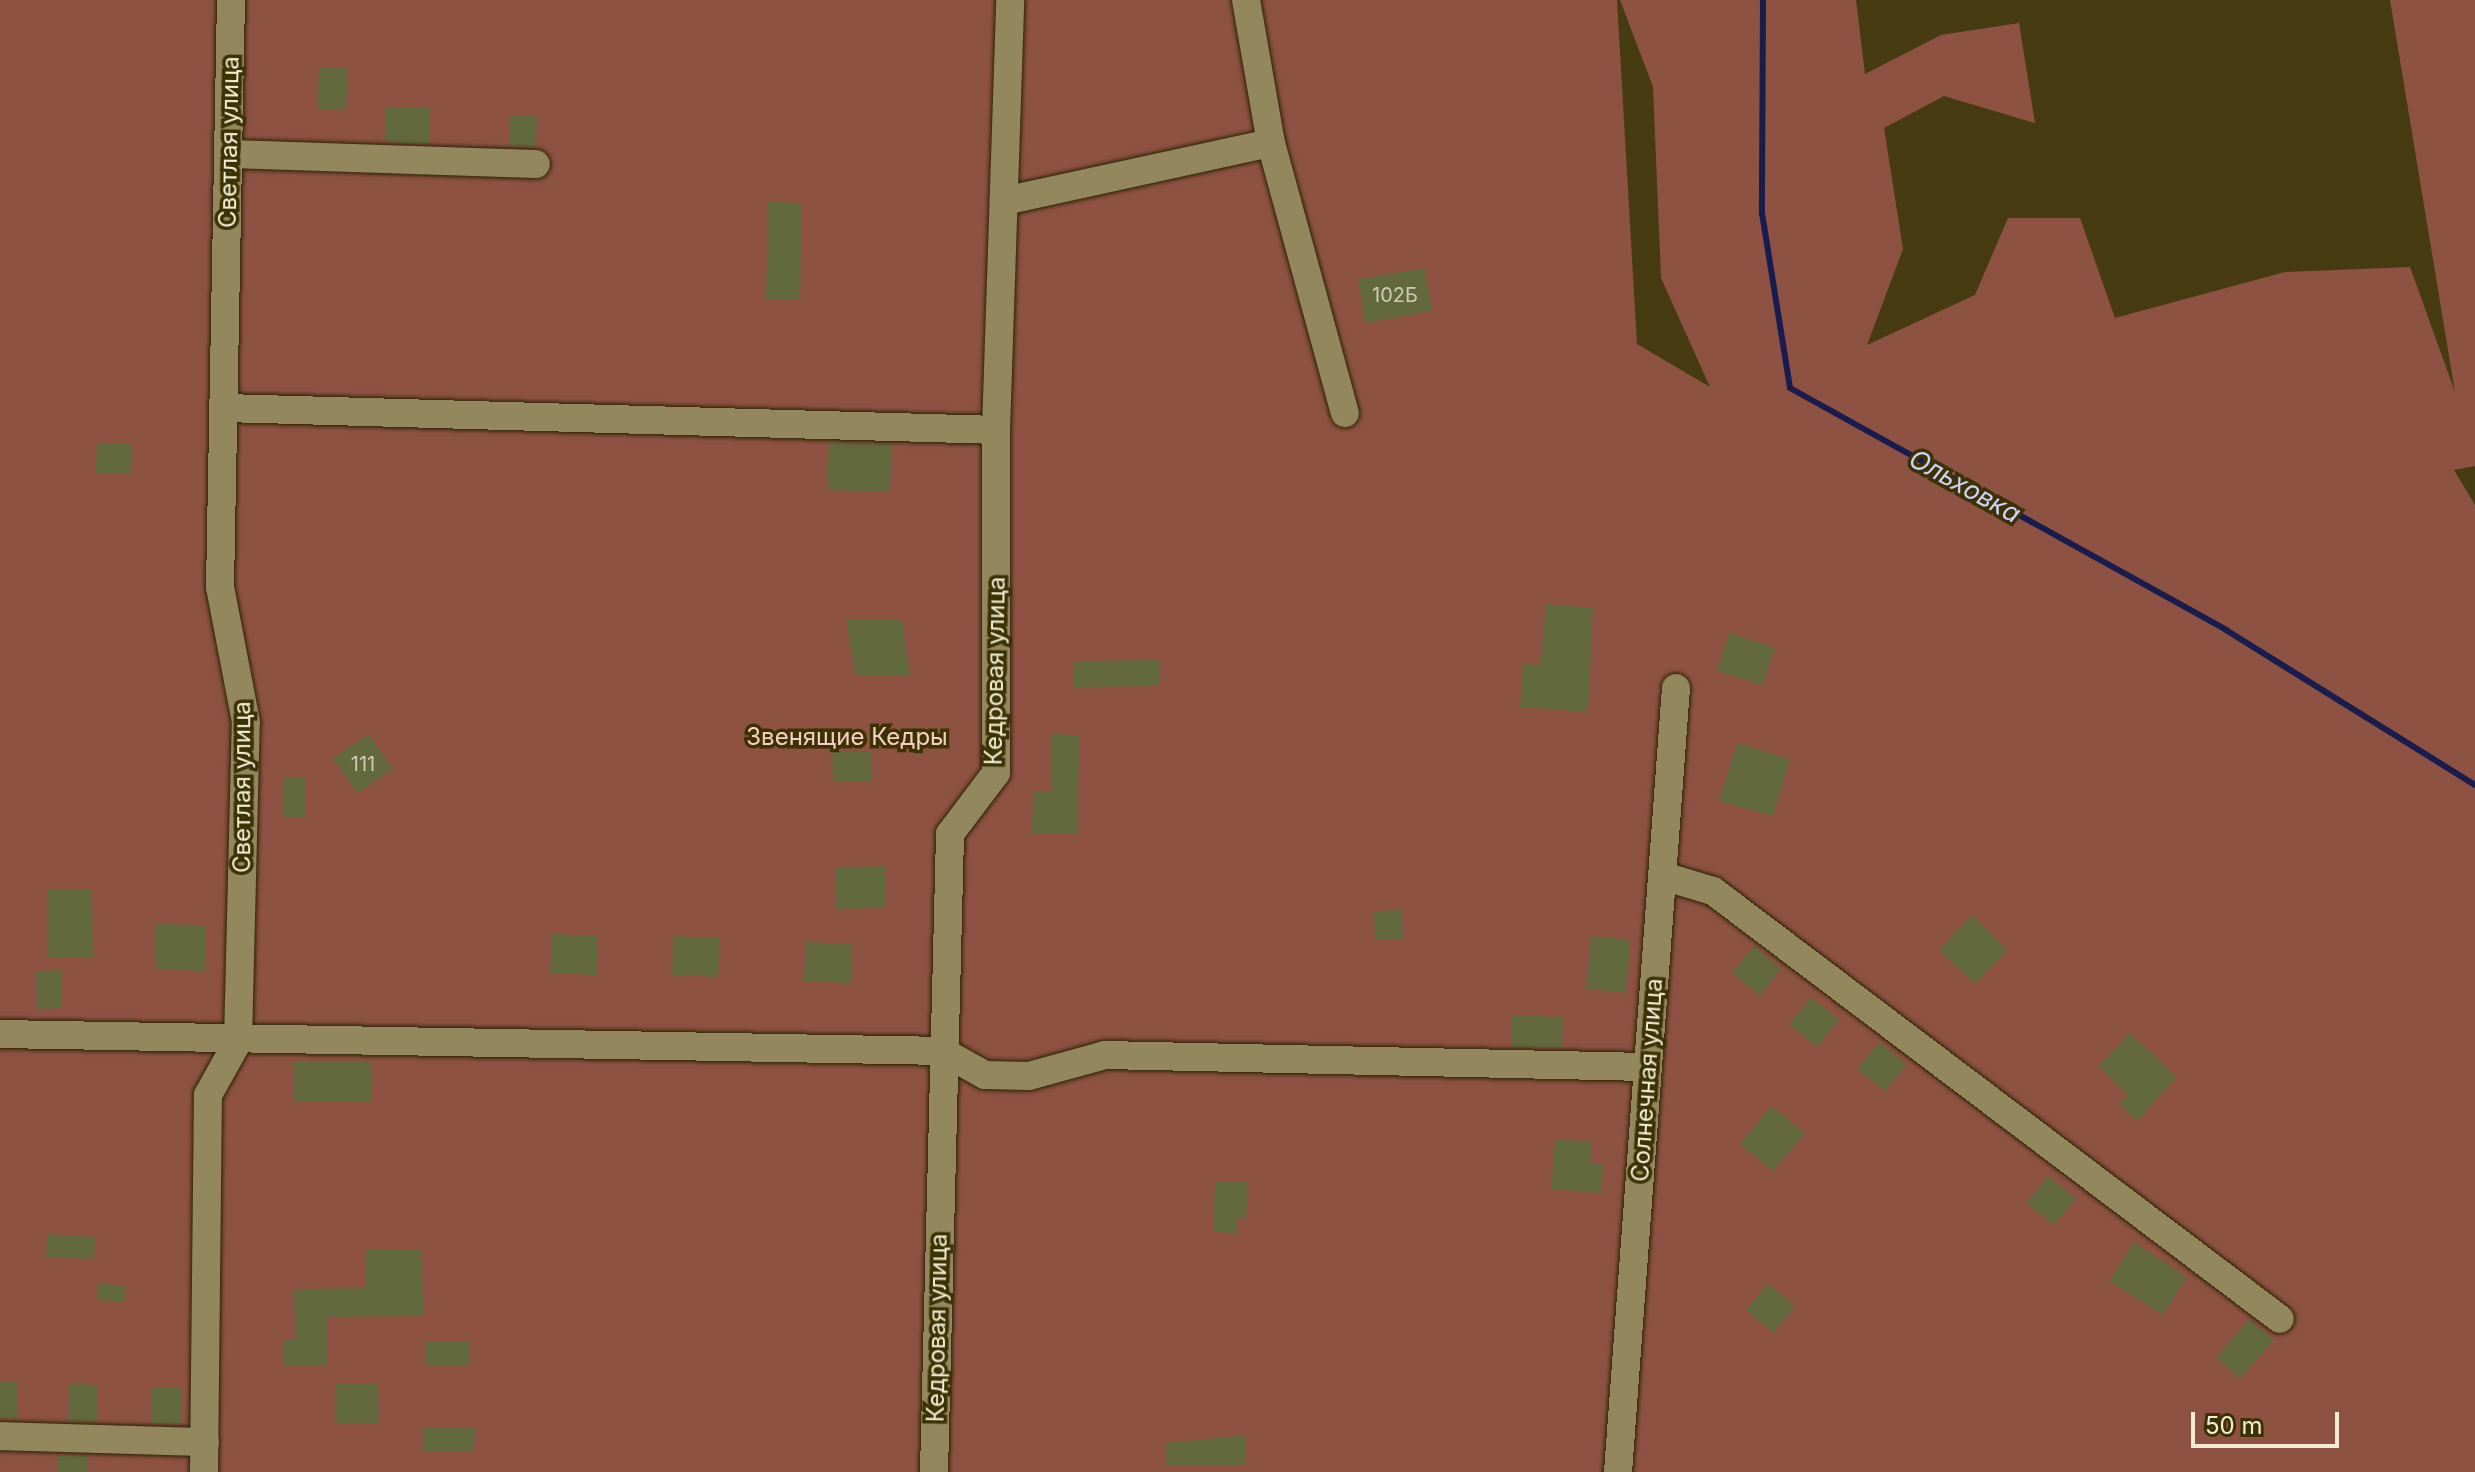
<!DOCTYPE html>
<html>
<head>
<meta charset="utf-8">
<style>
	body { margin:0 }
	#map { position:relative; width:2475px; height:1472px; overflow:hidden; background:#473c11; font-family:Inter,sans-serif }
	div>[style] { position:absolute }
	.green>* { inset:0; background:#8e5243 }
	.stream>* { height:6px; margin:-3px; padding:0 3px; transform-origin:3px; border-radius:3px; background:#191c4e }
	.building>* { inset:0; background:#63693f }
	.roads { filter:drop-shadow(0 0 2px #2b2303) drop-shadow(0 0 2px #2b2303) }
	.minor>* { height:28px; margin:-14px; padding:0 14px; transform-origin:14px; border-radius:14px; background:#93885d }
	span { translate:-50% -50%; white-space:nowrap; text-align:center; line-height:1.15; -webkit-text-stroke:7px #3c3205; paint-order:stroke }
	.number-label { font-size:20px; color:#cecbb0 }
	.number-label span { -webkit-text-stroke-width:0 }
	.street-label { font-size:24px; color:#f2ecd5 }
	.park-label { font-size:24px; color:#f7cec4 }
	.water-label { font-size:26px; color:#ccd4f6; font-style:italic }
	.scale { position:absolute; left:2191px; top:1412px; width:148px; height:36px; box-sizing:border-box; border:4px solid #f2ecd5; border-top:0; padding-left:10px; font-size:24px; line-height:28px; white-space:nowrap; color:#f2ecd5; -webkit-text-stroke:6px #3c3205; paint-order:stroke }
</style>
</head>
<body>
<div id="map">
	<div class="green">
		<i style="clip-path:polygon(0 0,1617px 0,1637px 344px,1710px 387px,1661px 278px,1653px 87px,1620px 0,1856px 0,1865px 74px,1941px 35px,2019px 23px,2035px 123px,1944px 96px,1884px 128px,1903px 249px,1867px 345px,1975px 295px,2008px 218px,2080px 218px,2115px 318px,2285px 272px,2410px 267px,2455px 392px,2390px 0,2475px 0,2475px 466px,2454px 470px,2475px 505px,2475px 1472px,0 1472px)"></i>
	</div>
	<div class="stream">
		<i style="left:1763px;top:0;width:213px;rotate:90.3deg"></i>
		<i style="left:1762px;top:213px;width:177px;rotate:80.9deg"></i>
		<i style="left:1790px;top:388px;width:499px;rotate:29deg"></i>
		<i style="left:2226px;top:630px;width:293px;rotate:31.9deg"></i>
	</div>
	<div class="building">
		<i style="clip-path:polygon(319px 67px,348px 68px,346px 110px,317px 109px)"></i>
		<i style="clip-path:polygon(385px 107px,430px 107px,429px 144px,385px 142px)"></i>
		<i style="clip-path:polygon(510px 115px,537px 115px,536px 147px,510px 146px)"></i>
		<i style="clip-path:polygon(768px 202px,802px 203px,800px 299px,766px 299px)"></i>
		<i style="clip-path:polygon(1425px 268px,1432px 311px,1365px 323px,1358px 279px)"></i>
		<i style="clip-path:polygon(829px 442px,892px 444px,890px 492px,827px 490px)"></i>
		<i style="clip-path:polygon(97px 443px,132px 444px,131px 474px,96px 473px)"></i>
		<i style="clip-path:polygon(1546px 604px,1593px 608px,1588px 712px,1520px 707px,1523px 664px,1540px 665px)"></i>
		<i style="clip-path:polygon(846px 619px,902px 620px,910px 675px,855px 675px)"></i>
		<i style="clip-path:polygon(1729px 633px,1775px 648px,1763px 685px,1717px 671px)"></i>
		<i style="clip-path:polygon(1159px 660px,1159px 686px,1073px 687px,1073px 661px)"></i>
		<i style="clip-path:polygon(368px 734px,393px 769px,357px 793px,333px 758px)"></i>
		<i style="clip-path:polygon(1051px 734px,1079px 735px,1078px 833px,1032px 833px,1033px 792px,1051px 792px)"></i>
		<i style="clip-path:polygon(1737px 743px,1790px 759px,1773px 816px,1719px 801px)"></i>
		<i style="clip-path:polygon(871px 751px,872px 782px,833px 782px,832px 752px)"></i>
		<i style="clip-path:polygon(283px 777px,305px 777px,305px 818px,283px 818px)"></i>
		<i style="clip-path:polygon(886px 866px,886px 908px,836px 909px,835px 867px)"></i>
		<i style="clip-path:polygon(47px 890px,92px 890px,93px 957px,48px 958px)"></i>
		<i style="clip-path:polygon(1402px 910px,1403px 940px,1375px 940px,1374px 911px)"></i>
		<i style="clip-path:polygon(1972px 915px,2008px 950px,1975px 984px,1939px 950px)"></i>
		<i style="clip-path:polygon(156px 924px,206px 925px,205px 971px,155px 969px)"></i>
		<i style="clip-path:polygon(552px 934px,598px 936px,597px 975px,550px 973px)"></i>
		<i style="clip-path:polygon(673px 936px,720px 938px,718px 977px,672px 975px)"></i>
		<i style="clip-path:polygon(1591px 936px,1630px 940px,1626px 993px,1586px 989px)"></i>
		<i style="clip-path:polygon(806px 942px,852px 944px,851px 983px,804px 981px)"></i>
		<i style="clip-path:polygon(1754px 946px,1781px 969px,1760px 996px,1732px 973px)"></i>
		<i style="clip-path:polygon(61px 970px,62px 1008px,37px 1009px,36px 971px)"></i>
		<i style="clip-path:polygon(1811px 997px,1839px 1020px,1817px 1047px,1789px 1024px)"></i>
		<i style="clip-path:polygon(1512px 1015px,1563px 1017px,1562px 1048px,1511px 1047px)"></i>
		<i style="clip-path:polygon(2130px 1033px,2177px 1077px,2137px 1121px,2119px 1104px,2128px 1094px,2098px 1066px)"></i>
		<i style="clip-path:polygon(1879px 1042px,1907px 1065px,1885px 1091px,1857px 1069px)"></i>
		<i style="clip-path:polygon(294px 1062px,372px 1062px,372px 1101px,294px 1101px)"></i>
		<i style="clip-path:polygon(1771px 1106px,1805px 1133px,1773px 1171px,1740px 1144px)"></i>
		<i style="clip-path:polygon(1555px 1139px,1592px 1142px,1590px 1163px,1604px 1164px,1601px 1193px,1551px 1189px)"></i>
		<i style="clip-path:polygon(2048px 1176px,2076px 1199px,2054px 1225px,2026px 1203px)"></i>
		<i style="clip-path:polygon(1215px 1181px,1248px 1182px,1246px 1219px,1238px 1218px,1237px 1233px,1213px 1232px)"></i>
		<i style="clip-path:polygon(47px 1234px,95px 1237px,94px 1259px,46px 1257px)"></i>
		<i style="clip-path:polygon(2134px 1242px,2187px 1277px,2163px 1315px,2109px 1281px)"></i>
		<i style="clip-path:polygon(365px 1249px,422px 1249px,423px 1316px,328px 1317px,328px 1366px,284px 1366px,284px 1339px,295px 1339px,294px 1289px,366px 1288px)"></i>
		<i style="clip-path:polygon(98px 1283px,126px 1286px,124px 1302px,97px 1300px)"></i>
		<i style="clip-path:polygon(1768px 1283px,1795px 1307px,1773px 1333px,1746px 1310px)"></i>
		<i style="clip-path:polygon(2249px 1319px,2274px 1340px,2240px 1379px,2216px 1358px)"></i>
		<i style="clip-path:polygon(425px 1341px,469px 1342px,469px 1366px,425px 1365px)"></i>
		<i style="clip-path:polygon(0 1382px,18px 1382px,17px 1419px,0 1418px)"></i>
		<i style="clip-path:polygon(336px 1383px,378px 1383px,379px 1423px,336px 1424px)"></i>
		<i style="clip-path:polygon(69px 1384px,98px 1385px,98px 1422px,68px 1421px)"></i>
		<i style="clip-path:polygon(152px 1388px,181px 1388px,181px 1424px,151px 1423px)"></i>
		<i style="clip-path:polygon(423px 1428px,475px 1428px,474px 1452px,423px 1452px)"></i>
		<i style="clip-path:polygon(1246px 1435px,1246px 1466px,1166px 1466px,1166px 1443px)"></i>
		<i style="clip-path:polygon(58px 1456px,87px 1456px,87px 1472px,57px 1472px)"></i>
	</div>
	<div class="roads">
		<div class="minor">
			<i style="left:1246px;top:0;width:145px;rotate:80.1deg"></i>
			<i style="left:230px;top:154px;width:306px;rotate:1.9deg"></i>
			<i style="left:1004px;top:201px;width:273px;rotate:-12.3deg"></i>
			<i style="left:1271px;top:143px;width:280px;rotate:74.7deg"></i>
			<i style="left:225px;top:408px;width:771px;rotate:1.63deg"></i>
			<i style="left:1663px;top:876px;width:52px;rotate:16.7deg"></i>
			<i style="left:1713px;top:891px;width:710px;rotate:37.05deg"></i>
			<i style="left:0;top:1034px;width:942px;rotate:1.03deg"></i>
			<i style="left:942px;top:1051px;width:49px;rotate:29.2deg"></i>
			<i style="left:985px;top:1075px;width:44px;rotate:1.3deg"></i>
			<i style="left:1029px;top:1076px;width:79px;rotate:-15.4deg"></i>
			<i style="left:1105px;top:1055px;width:543px;rotate:1.27deg"></i>
			<i style="left:0;top:1436px;width:205px;rotate:1.7deg"></i>
			<i style="left:204px;top:1472px;width:377px;rotate:-89.4deg"></i>
			<i style="left:208px;top:1095px;width:62px;rotate:-60.9deg"></i>
			<i style="left:238px;top:1041px;width:319px;rotate:-88.6deg"></i>
			<i style="left:246px;top:722px;width:137px;rotate:-100.9deg"></i>
			<i style="left:220px;top:587px;width:587px;rotate:-88.93deg"></i>
			<i style="left:934px;top:1472px;width:638px;rotate:-88.56deg"></i>
			<i style="left:950px;top:834px;width:76px;rotate:-53deg"></i>
			<i style="left:996px;top:773px;width:343px;rotate:-90deg"></i>
			<i style="left:996px;top:430px;width:430px;rotate:-88.1deg"></i>
			<i style="left:1618px;top:1472px;width:786px;rotate:-85.77deg"></i>
		</div>
	</div>
	<div class="number-label">
		<span style="left:1395px;top:295px">102Б</span>
		<span style="left:363px;top:764px">111</span>
	</div>
	<div class="street-label">
		<span style="left:229px;top:142px;rotate:-89deg">Светлая улица</span>
		<span style="left:995px;top:671px;rotate:-89deg">Кедровая улица</span>
		<span style="left:242px;top:787px;rotate:-90deg">Светлая улица</span>
		<span style="left:1647px;top:1080px;rotate:-86deg">Солнечная улица</span>
		<span style="left:937px;top:1328px;rotate:-89deg">Кедровая улица</span>
	</div>
	<div class="park-label">
		<span style="left:847px;top:737px">Звенящие Кедры</span>
	</div>
	<div class="water-label">
		<span style="left:1965px;top:486px;rotate:29deg">Ольховка</span>
	</div>
	<div class="scale">50 m</div>
</div>
</body>
</html>
